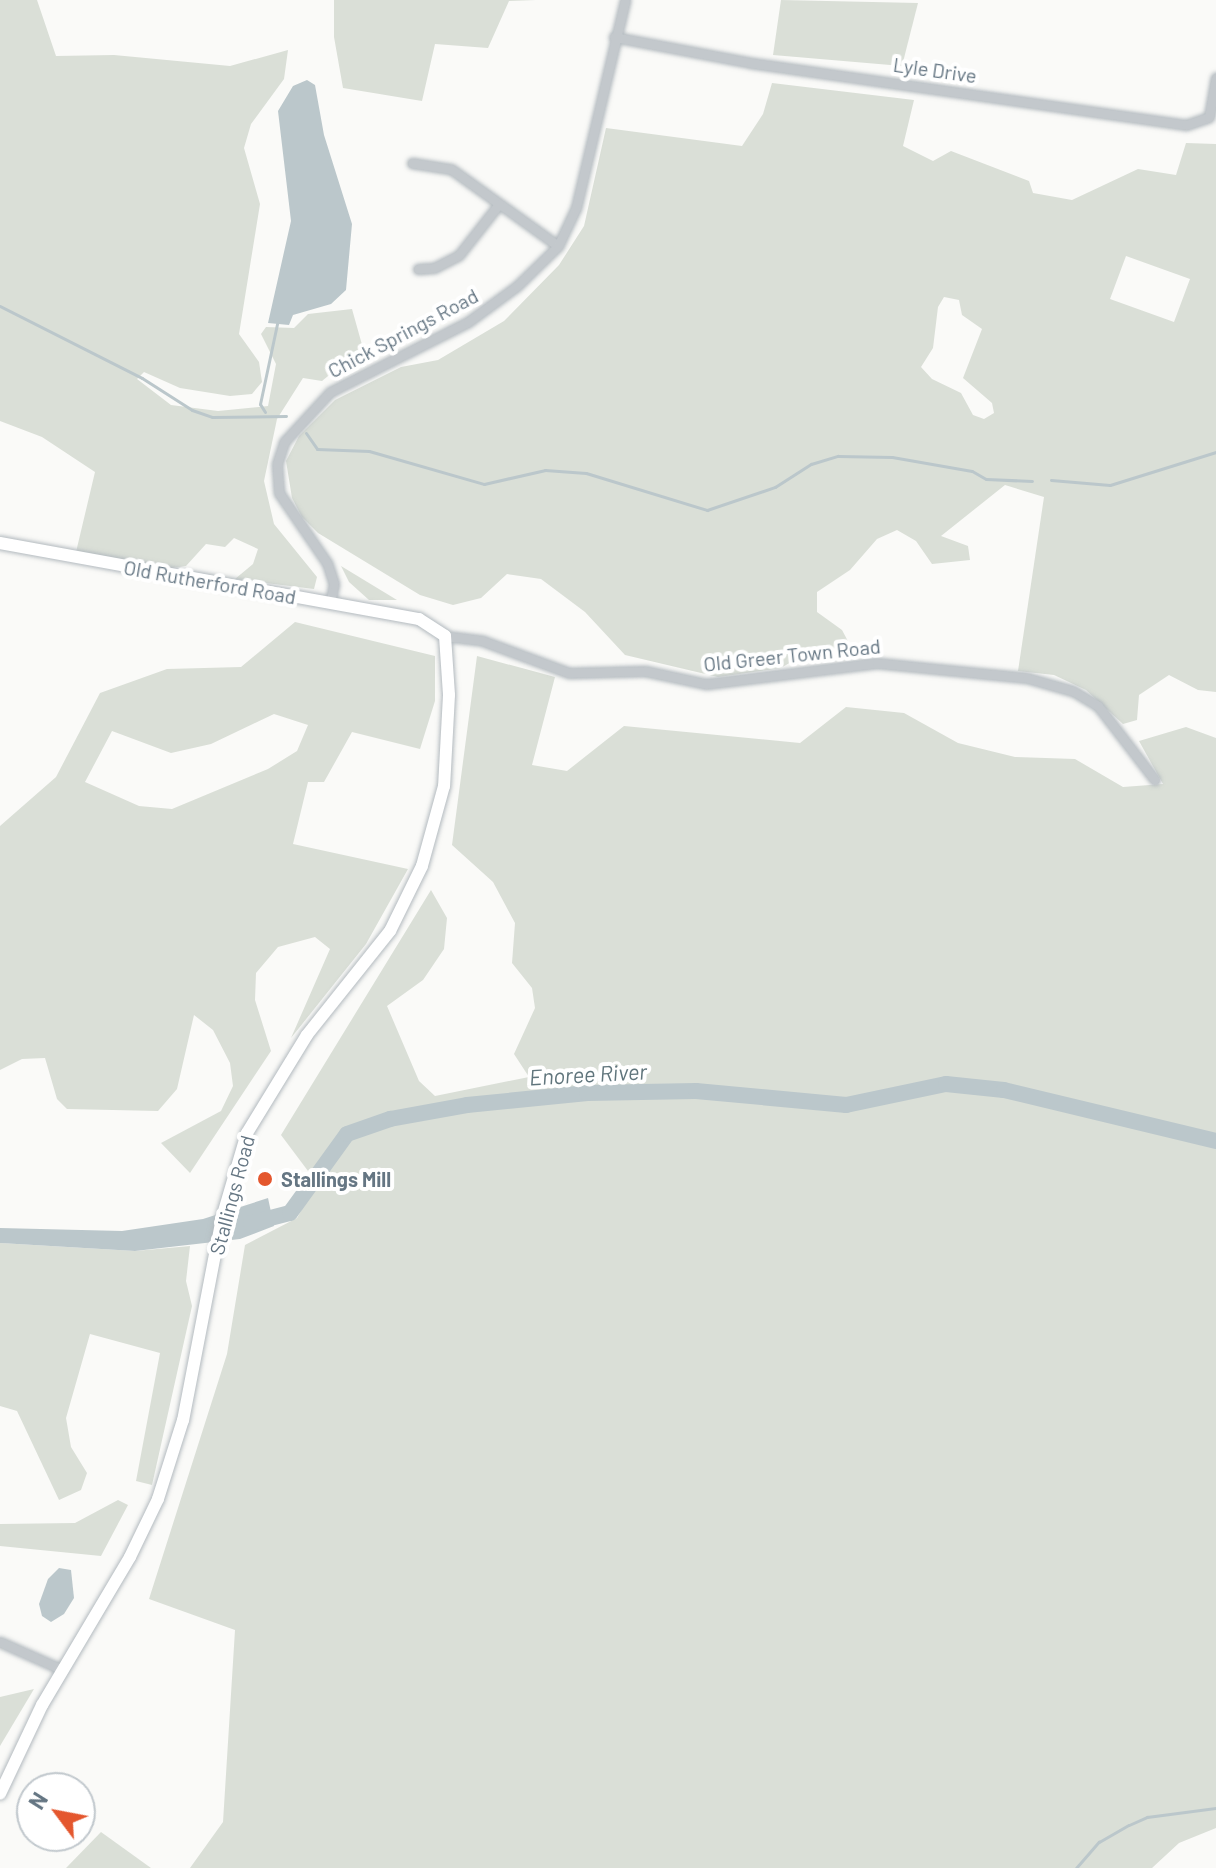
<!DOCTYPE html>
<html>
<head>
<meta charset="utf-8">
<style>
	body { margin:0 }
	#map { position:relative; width:1216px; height:1868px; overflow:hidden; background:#fafaf8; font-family:Barlow,sans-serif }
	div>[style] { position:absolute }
	.green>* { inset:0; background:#dadfd7 }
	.water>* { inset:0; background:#bbc7cb }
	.stream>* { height:3px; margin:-1.5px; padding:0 1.5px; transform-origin:1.5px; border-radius:1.5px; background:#bbc7cb }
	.river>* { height:16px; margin:-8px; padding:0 8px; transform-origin:8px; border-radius:8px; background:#bbc7cb }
	.roads { filter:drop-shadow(0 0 2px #b3babf) drop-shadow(0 0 2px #b3babf) }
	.street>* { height:9px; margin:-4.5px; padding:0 4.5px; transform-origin:4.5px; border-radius:4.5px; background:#c3c8cc }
	.secondary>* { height:12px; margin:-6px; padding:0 6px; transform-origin:6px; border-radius:6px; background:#fff }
	.dots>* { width:22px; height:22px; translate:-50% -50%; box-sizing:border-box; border:4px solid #fff; border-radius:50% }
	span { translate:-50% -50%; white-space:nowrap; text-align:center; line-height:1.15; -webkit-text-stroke:8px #fff; paint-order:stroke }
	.street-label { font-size:20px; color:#657683 }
	.poi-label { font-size:20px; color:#657683; font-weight:700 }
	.left { translate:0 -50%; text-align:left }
	.water-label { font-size:22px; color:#60757c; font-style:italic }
	.north { position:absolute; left:16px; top:1772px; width:80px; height:80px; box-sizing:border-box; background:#fff; border:2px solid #c1c8cd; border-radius:50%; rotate:302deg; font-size:22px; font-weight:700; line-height:32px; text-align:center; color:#657683 }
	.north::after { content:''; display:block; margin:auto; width:28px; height:36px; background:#e4572e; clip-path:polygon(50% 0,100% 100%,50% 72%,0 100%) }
</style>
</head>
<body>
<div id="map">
	<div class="green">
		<i style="clip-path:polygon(0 0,37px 0,56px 56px,114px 55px,230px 66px,288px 50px,284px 79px,251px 124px,244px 148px,260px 204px,239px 334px,259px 362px,262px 382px,252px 394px,230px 396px,180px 388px,144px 372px,137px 379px,171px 405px,218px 411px,268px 406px,276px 364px,261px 334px,266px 327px,294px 328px,308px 314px,352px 309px,366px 359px,339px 367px,322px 381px,303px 378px,277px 419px,264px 481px,274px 524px,317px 577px,314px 589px,235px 579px,253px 564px,258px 549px,234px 538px,225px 547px,206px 544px,186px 566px,165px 569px,76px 552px,95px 472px,42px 437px,0 421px)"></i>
		<i style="clip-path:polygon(334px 0,536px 0,509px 1px,488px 48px,435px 44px,422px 101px,343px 88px,334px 37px)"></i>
		<i style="clip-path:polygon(781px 0,918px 3px,902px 66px,773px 55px)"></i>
		<i style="clip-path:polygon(evenodd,772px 83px,914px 100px,903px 146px,933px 161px,951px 151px,1029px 181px,1033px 193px,1072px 200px,1138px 169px,1176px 175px,1186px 143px,1216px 144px,1216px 692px,1198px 690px,1169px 675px,1139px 695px,1137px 720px,1123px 724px,1086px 690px,1054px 675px,1018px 671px,1044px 497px,1005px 485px,941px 536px,968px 546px,970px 560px,932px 564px,916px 541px,897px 530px,877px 539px,850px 570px,817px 592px,817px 612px,842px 630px,850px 645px,801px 656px,781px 668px,718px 677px,625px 655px,585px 612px,541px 579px,507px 574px,481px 598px,453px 605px,420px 595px,318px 533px,302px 517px,292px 498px,286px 461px,299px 436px,335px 400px,401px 367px,438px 360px,504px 321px,559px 265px,584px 226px,606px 128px,742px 146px,763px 114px,772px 83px,1126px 256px,1190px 279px,1174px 322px,1110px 299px,1126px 256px,772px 83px,944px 297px,959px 300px,962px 315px,982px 329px,963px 378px,992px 403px,994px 413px,984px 419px,973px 415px,961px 393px,932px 379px,921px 367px,933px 348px,938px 307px,944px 297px)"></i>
		<i style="clip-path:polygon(341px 566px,397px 600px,369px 600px,349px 582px)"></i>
		<i style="clip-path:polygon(evenodd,295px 622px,435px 656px,435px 701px,420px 749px,352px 732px,324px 782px,308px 782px,293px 844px,408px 869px,366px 944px,291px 1038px,330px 949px,315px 937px,278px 947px,256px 973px,255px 1000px,271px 1051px,190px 1173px,161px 1143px,221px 1111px,233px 1086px,230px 1063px,213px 1030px,194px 1015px,177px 1089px,158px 1111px,67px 1109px,57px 1099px,45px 1058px,22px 1059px,0 1070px,0 826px,56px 777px,100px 693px,167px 669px,241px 667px,295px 622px,274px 714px,308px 725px,297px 751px,268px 769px,172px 809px,139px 806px,85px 782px,112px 731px,171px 753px,211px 744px,274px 714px)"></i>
		<i style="clip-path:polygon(477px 656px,555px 677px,532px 765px,567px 771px,624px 726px,800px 743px,846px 707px,904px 713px,958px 743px,1015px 757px,1075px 759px,1123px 787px,1163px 784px,1139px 741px,1186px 727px,1216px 738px,1216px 1828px,1179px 1843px,1152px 1868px,190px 1868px,223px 1822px,235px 1630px,149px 1599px,227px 1354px,245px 1245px,297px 1218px,317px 1183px,281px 1135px,431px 890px,447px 918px,444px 949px,423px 980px,387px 1006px,419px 1081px,435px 1096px,529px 1077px,514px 1054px,535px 1008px,532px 988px,512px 963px,515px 923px,493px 882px,452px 845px)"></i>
		<i style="clip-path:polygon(0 1243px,135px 1251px,190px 1246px,186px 1281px,192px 1306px,152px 1485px,136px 1481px,160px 1353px,90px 1334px,66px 1418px,71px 1447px,87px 1473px,81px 1490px,59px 1500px,17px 1411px,0 1406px)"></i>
		<i style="clip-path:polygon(118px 1500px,128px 1505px,101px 1556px,0 1546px,0 1524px,75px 1523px)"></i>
		<i style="clip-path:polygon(34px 1689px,0 1746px,0 1697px)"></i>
		<i style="clip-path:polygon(101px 1832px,151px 1868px,66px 1868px)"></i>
	</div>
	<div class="water">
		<i style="clip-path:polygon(307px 80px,315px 85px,324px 135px,352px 224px,346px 290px,331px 304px,293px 315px,289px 325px,268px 323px,291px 221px,278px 111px,293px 86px)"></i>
		<i style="clip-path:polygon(268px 1198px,274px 1226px,240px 1239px,135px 1251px,0 1243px,0 1228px,122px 1231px,203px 1219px)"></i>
		<i style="clip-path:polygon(59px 1568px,71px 1570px,74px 1598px,64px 1614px,51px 1622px,42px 1616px,39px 1604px,48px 1579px)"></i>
	</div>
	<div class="stream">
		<i style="left:0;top:306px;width:159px;rotate:26.9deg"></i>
		<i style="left:142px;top:378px;width:59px;rotate:32.6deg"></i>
		<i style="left:192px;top:410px;width:21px;rotate:19deg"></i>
		<i style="left:212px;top:417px;width:74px;rotate:-0.8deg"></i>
		<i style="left:265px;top:412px;width:9px;rotate:-122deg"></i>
		<i style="left:260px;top:404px;width:82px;rotate:-78deg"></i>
		<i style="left:306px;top:433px;width:19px;rotate:55deg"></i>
		<i style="left:317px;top:449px;width:52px;rotate:2.2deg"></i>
		<i style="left:369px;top:451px;width:120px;rotate:16deg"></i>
		<i style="left:484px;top:484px;width:63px;rotate:-12.9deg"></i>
		<i style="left:545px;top:470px;width:41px;rotate:4.2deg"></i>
		<i style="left:586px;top:473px;width:127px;rotate:17deg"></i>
		<i style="left:707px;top:510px;width:72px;rotate:-18.7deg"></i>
		<i style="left:775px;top:487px;width:43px;rotate:-32.6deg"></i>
		<i style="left:811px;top:464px;width:28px;rotate:-17deg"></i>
		<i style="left:838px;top:456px;width:54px;rotate:1.1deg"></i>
		<i style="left:892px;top:457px;width:81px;rotate:9.9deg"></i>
		<i style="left:972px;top:471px;width:16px;rotate:30deg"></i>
		<i style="left:986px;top:479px;width:46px;rotate:2.5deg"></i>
		<i style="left:1051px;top:480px;width:59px;rotate:4.8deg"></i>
		<i style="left:1110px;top:485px;width:111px;rotate:-17.3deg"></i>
		<i style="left:1076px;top:1868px;width:35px;rotate:-49deg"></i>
		<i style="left:1099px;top:1842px;width:34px;rotate:-30deg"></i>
		<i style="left:1129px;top:1825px;width:20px;rotate:-24deg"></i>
		<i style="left:1147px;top:1817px;width:70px;rotate:-7.4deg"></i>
	</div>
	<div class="river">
		<i style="left:251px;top:1223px;width:40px;rotate:-14.4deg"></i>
		<i style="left:290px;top:1213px;width:97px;rotate:-54.2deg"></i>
		<i style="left:347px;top:1134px;width:46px;rotate:-19.2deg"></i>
		<i style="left:390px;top:1119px;width:78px;rotate:-10.3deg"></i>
		<i style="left:467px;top:1105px;width:121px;rotate:-5.7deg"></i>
		<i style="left:587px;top:1093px;width:109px;rotate:-1.1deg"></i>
		<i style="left:696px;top:1091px;width:151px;rotate:5.3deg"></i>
		<i style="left:846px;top:1105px;width:102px;rotate:-11.9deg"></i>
		<i style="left:946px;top:1084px;width:58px;rotate:5.9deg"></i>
		<i style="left:1004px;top:1090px;width:218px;rotate:13.5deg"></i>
	</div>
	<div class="roads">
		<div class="street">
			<i style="left:614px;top:37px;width:139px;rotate:10.7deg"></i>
			<i style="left:751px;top:63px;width:439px;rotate:8.1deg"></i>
			<i style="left:1186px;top:125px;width:24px;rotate:-19deg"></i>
			<i style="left:1209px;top:117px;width:40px;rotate:-80deg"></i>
			<i style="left:412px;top:163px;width:39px;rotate:9deg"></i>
			<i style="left:451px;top:169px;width:132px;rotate:35.7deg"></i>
			<i style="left:418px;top:269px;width:16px;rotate:-4deg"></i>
			<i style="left:434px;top:268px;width:28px;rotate:-27deg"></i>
			<i style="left:459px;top:255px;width:65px;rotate:-51.9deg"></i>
			<i style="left:330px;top:604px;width:20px;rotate:-79deg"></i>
			<i style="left:334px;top:584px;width:22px;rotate:-108deg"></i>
			<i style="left:327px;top:563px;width:85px;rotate:-124.4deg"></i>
			<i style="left:279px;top:493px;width:29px;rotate:-94deg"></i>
			<i style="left:277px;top:464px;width:23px;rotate:-72deg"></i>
			<i style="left:284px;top:442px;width:68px;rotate:-47.4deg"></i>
			<i style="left:330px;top:392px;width:155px;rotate:-26.9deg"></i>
			<i style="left:468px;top:322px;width:61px;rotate:-36.3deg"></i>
			<i style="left:517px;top:286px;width:57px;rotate:-44.3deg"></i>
			<i style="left:558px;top:246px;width:42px;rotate:-64.7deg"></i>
			<i style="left:576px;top:208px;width:214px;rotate:-76.7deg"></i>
			<i style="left:445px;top:636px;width:38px;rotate:7deg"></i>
			<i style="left:483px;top:641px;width:92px;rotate:20.4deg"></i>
			<i style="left:569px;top:673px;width:76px;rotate:-1.5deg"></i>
			<i style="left:645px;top:671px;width:62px;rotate:12deg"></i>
			<i style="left:706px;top:684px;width:172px;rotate:-7deg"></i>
			<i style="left:877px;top:663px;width:151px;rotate:5.7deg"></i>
			<i style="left:1027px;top:678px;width:48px;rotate:15.8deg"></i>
			<i style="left:1073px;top:691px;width:29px;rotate:31deg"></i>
			<i style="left:1098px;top:706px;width:93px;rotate:52.4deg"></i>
			<i style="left:0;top:1642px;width:69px;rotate:24deg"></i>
		</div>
		<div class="secondary">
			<i style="left:0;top:543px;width:426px;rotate:10.3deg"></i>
			<i style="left:419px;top:619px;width:31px;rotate:33deg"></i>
			<i style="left:445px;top:636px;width:59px;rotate:86.1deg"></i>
			<i style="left:449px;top:695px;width:91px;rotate:93.1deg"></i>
			<i style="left:444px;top:786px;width:83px;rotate:105.4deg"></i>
			<i style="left:422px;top:866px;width:72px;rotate:116.2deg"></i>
			<i style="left:390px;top:931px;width:133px;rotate:128.6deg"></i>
			<i style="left:307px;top:1035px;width:115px;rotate:121.5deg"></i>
			<i style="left:247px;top:1133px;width:89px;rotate:106.4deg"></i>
			<i style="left:222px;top:1218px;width:206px;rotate:100.9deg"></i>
			<i style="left:183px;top:1420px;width:83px;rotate:107.6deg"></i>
			<i style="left:158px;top:1499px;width:64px;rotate:115.8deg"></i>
			<i style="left:130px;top:1557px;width:172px;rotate:120.7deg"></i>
			<i style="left:42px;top:1705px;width:98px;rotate:115.3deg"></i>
		</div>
	</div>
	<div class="dots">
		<i style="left:265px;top:1179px;background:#e4572e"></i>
	</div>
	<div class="street-label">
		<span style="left:935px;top:70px;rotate:8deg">Lyle Drive</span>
		<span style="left:403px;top:333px;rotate:-28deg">Chick Springs Road</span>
		<span style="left:210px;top:582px;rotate:10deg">Old Rutherford Road</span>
		<span style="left:792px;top:655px;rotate:-6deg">Old Greer Town Road</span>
		<span style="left:232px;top:1195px;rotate:-75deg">Stallings Road</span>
	</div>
	<div class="poi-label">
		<span class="left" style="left:281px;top:1179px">Stallings Mill</span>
	</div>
	<div class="water-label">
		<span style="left:588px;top:1074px;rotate:-3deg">Enoree River</span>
	</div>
	<div class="north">N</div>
</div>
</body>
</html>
